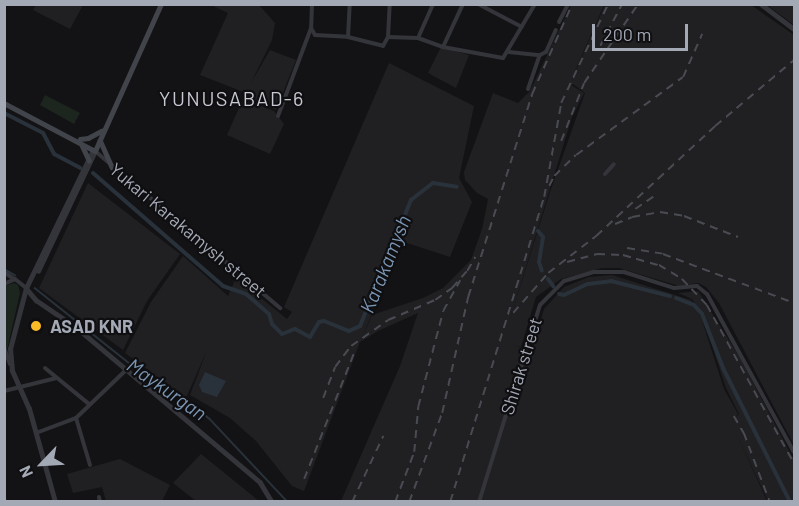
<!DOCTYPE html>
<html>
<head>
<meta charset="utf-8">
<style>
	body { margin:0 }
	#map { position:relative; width:799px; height:506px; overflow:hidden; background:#131315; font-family:Barlow,sans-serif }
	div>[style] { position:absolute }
	.built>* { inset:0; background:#201f22 }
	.green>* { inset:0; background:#1d251f }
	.water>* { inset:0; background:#29323a }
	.stream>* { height:1.5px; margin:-0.75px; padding:0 0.75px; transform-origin:0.75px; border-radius:0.75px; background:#29323a }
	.canal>* { height:4px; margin:-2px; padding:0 2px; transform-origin:2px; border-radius:2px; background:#29323a }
	.minor>* { height:4px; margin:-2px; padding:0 2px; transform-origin:2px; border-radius:2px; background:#34353a }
	.tertiary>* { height:4.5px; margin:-2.25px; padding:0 2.25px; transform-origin:2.25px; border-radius:2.25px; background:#34353a }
	.secondary>* { height:4.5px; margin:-2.25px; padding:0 2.25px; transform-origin:2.25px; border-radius:2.25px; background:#42444b }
	.rail>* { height:1.5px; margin-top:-0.75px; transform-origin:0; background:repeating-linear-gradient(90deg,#494b52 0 8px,transparent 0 14px) }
	.dots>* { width:16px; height:16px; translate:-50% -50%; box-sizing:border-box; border:3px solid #0f0e10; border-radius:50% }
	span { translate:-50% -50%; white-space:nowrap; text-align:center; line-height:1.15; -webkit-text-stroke:4.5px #0f0e10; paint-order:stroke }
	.street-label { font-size:18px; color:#a4a9b6 }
	.poi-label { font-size:18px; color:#a4a9b6; font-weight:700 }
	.left { translate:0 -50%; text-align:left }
	.neighbourhood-label { font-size:20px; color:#c6c8d2; letter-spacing:1.5px }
	.water-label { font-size:20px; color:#7a96b3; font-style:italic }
	.frame { position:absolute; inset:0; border:6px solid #a4a9b6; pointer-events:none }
	.north { position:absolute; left:12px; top:434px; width:60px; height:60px; -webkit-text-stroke:4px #0f0e10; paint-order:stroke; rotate:245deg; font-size:16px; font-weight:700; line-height:24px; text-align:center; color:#a4a9b6 }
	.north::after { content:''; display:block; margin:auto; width:21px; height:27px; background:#a4a9b6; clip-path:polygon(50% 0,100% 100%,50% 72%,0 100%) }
	.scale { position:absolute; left:592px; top:24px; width:96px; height:27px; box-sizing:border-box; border:3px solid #a4a9b6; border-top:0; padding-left:8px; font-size:18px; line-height:21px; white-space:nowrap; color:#a4a9b6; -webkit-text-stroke:4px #0f0e10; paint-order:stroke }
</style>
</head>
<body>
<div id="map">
	<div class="built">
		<i style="clip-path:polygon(36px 5px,36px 4px,83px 5px,70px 29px,33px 10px)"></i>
		<i style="clip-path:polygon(211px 5px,259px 5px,275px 23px,272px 40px,251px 83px,270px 50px,296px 60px,276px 110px,244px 98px,246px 93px,200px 75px,228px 13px)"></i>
		<i style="clip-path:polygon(evenodd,571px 5px,604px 5px,575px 71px,579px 73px,576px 70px,605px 5px,751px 5px,794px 35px,794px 445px,719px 303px,706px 287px,698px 283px,679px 286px,619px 268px,602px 268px,561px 279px,536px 297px,521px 347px,513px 345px,532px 351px,544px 309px,564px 287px,589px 277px,612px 275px,691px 300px,701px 317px,724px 389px,738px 414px,733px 420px,739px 414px,726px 388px,702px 315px,692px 299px,678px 293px,698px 291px,739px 356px,794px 460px,794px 501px,768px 501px,737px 435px,767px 501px,341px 501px,400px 366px,418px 313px,378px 331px,360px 342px,304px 491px,292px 486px,256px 441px,230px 418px,190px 395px,207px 350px,186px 398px,125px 353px,151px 302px,183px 256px,228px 296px,236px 278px,287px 319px,292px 312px,284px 307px,389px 63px,474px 106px,459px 178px,472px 202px,450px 257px,401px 241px,362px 338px,372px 315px,423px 298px,443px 288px,471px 260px,482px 229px,488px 199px,477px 193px,465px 180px,464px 172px,493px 93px,518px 103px,530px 91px,571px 5px,573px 84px,585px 93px,550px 192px,509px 322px,572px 117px,584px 93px,571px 85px,573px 84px)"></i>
		<i style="clip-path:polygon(767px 5px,794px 5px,794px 25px)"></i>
		<i style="clip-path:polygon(441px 47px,469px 55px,456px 88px,428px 73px)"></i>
		<i style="clip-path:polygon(243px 99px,274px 111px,284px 124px,270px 154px,227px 135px)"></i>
		<i style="clip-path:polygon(88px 183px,180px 254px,147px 301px,123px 350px,39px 288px)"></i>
		<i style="clip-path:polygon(201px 454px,211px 462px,259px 501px,196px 501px,173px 483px)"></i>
		<i style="clip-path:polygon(120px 459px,170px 485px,162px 501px,106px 501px,102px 487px,73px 493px,67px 474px)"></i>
	</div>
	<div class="green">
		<i style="clip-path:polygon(45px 95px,80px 113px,74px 124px,40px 105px)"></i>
		<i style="clip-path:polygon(14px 283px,18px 285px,20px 293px,7px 350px,4px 342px,4px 286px)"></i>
	</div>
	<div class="water">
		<i style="clip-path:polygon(205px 372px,226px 381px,217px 397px,202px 392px,199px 385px)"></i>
	</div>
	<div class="stream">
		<i style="left:4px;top:269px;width:13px;rotate:29deg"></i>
		<i style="left:35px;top:288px;width:132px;rotate:38.5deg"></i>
		<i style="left:138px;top:370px;width:56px;rotate:31.1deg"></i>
		<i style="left:186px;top:399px;width:30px;rotate:40deg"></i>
		<i style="left:209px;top:418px;width:115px;rotate:46.8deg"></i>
	</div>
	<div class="canal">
		<i style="left:4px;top:113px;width:44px;rotate:27.1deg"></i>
		<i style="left:43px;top:133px;width:24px;rotate:62deg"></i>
		<i style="left:54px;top:154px;width:30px;rotate:28deg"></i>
		<i style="left:93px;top:173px;width:172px;rotate:41deg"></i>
		<i style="left:223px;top:286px;width:24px;rotate:19deg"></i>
		<i style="left:246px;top:294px;width:30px;rotate:41deg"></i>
		<i style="left:269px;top:314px;width:10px;rotate:73deg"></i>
		<i style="left:272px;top:324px;width:14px;rotate:45deg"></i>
		<i style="left:282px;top:334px;width:14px;rotate:-21deg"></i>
		<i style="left:295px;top:329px;width:17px;rotate:28deg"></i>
		<i style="left:310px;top:337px;width:17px;rotate:-59deg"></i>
		<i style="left:319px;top:322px;width:5px;rotate:-11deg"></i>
		<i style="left:324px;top:321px;width:27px;rotate:22deg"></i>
		<i style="left:349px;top:331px;width:12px;rotate:-24deg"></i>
		<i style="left:360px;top:326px;width:136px;rotate:-68deg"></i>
		<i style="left:411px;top:200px;width:28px;rotate:-38deg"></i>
		<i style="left:433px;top:183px;width:24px;rotate:9deg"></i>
		<i style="left:538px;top:231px;width:8px;rotate:50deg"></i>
		<i style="left:543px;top:237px;width:25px;rotate:99deg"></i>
		<i style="left:539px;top:262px;width:9px;rotate:72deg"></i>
		<i style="left:548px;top:279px;width:9px;rotate:54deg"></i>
		<i style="left:559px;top:294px;width:5px;rotate:11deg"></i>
		<i style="left:564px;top:295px;width:26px;rotate:-25deg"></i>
		<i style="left:588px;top:284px;width:23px;rotate:-7deg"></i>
		<i style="left:611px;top:281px;width:61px;rotate:14.3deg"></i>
		<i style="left:676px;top:298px;width:19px;rotate:21deg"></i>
		<i style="left:694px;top:305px;width:12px;rotate:48deg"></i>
		<i style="left:702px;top:314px;width:58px;rotate:68.7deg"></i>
		<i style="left:723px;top:368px;width:150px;rotate:63.4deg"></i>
	</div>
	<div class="minor">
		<i style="left:312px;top:4px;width:24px;rotate:92deg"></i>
		<i style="left:311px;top:28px;width:8px;rotate:60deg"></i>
		<i style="left:315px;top:35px;width:33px;rotate:3deg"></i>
		<i style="left:348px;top:37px;width:36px;rotate:14deg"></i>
		<i style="left:480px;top:5px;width:47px;rotate:27.6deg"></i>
		<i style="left:559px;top:22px;width:20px;rotate:-63deg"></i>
		<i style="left:348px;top:37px;width:33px;rotate:-87deg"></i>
		<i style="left:388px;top:37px;width:33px;rotate:-87deg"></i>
		<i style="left:418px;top:38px;width:37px;rotate:-66deg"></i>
		<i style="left:383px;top:46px;width:10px;rotate:-61deg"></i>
		<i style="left:388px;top:37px;width:30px;rotate:2deg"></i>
		<i style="left:418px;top:38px;width:27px;rotate:20deg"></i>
		<i style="left:443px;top:47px;width:61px;rotate:10.4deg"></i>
		<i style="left:503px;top:58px;width:63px;rotate:-59.3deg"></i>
		<i style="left:443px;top:47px;width:47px;rotate:-65.1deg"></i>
		<i style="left:509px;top:52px;width:31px;rotate:6deg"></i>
		<i style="left:540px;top:55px;width:7px;rotate:-27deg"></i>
		<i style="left:546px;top:52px;width:24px;rotate:-66deg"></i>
		<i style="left:528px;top:89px;width:36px;rotate:-71deg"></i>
		<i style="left:278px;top:116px;width:94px;rotate:-69.4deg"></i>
		<i style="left:95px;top:151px;width:243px;rotate:40.3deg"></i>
		<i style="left:605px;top:174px;width:13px;rotate:-48deg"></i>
		<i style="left:4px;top:272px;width:12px;rotate:35deg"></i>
		<i style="left:4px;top:284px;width:12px;rotate:-24deg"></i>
		<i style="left:15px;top:279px;width:14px;rotate:39deg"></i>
		<i style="left:4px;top:347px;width:18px;rotate:71deg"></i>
		<i style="left:45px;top:368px;width:57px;rotate:39.3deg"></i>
		<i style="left:4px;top:391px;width:54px;rotate:-14deg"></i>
		<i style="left:76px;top:418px;width:49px;rotate:73.4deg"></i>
		<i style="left:36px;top:433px;width:43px;rotate:-20.6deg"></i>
		<i style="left:76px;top:418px;width:69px;rotate:-43.8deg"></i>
		<i style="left:99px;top:497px;width:5px;rotate:79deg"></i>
		<i style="left:4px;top:498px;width:4px;rotate:76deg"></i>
		<i style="left:479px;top:502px;width:206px;rotate:-72.8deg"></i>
		<i style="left:540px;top:305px;width:34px;rotate:-45deg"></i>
		<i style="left:564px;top:281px;width:30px;rotate:-17deg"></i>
		<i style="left:593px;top:272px;width:31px"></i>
		<i style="left:624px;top:272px;width:52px;rotate:17.7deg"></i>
		<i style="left:674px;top:288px;width:23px;rotate:-5deg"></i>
		<i style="left:697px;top:286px;width:13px;rotate:39deg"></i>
		<i style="left:707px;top:294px;width:180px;rotate:61.2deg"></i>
	</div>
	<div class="tertiary">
		<i style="left:761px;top:4px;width:41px;rotate:37.1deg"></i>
		<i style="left:38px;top:271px;width:133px;rotate:-64.6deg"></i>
		<i style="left:26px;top:288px;width:16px;rotate:50deg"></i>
		<i style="left:36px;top:300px;width:50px;rotate:34.3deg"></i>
		<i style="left:77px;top:328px;width:239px;rotate:40.1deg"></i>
		<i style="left:260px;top:482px;width:23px;rotate:59deg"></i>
		<i style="left:55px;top:502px;width:97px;rotate:-105.6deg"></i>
		<i style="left:29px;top:409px;width:42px;rotate:-114.1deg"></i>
		<i style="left:12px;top:371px;width:22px;rotate:-95deg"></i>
		<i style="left:10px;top:349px;width:63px;rotate:-75.3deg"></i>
		<i style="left:26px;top:288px;width:153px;rotate:-64.1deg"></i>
	</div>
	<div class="secondary">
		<i style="left:4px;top:103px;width:103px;rotate:27.8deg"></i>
		<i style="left:80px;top:139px;width:8px;rotate:-7deg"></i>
		<i style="left:88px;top:138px;width:15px;rotate:-28deg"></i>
		<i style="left:100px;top:140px;width:30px;rotate:66deg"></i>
		<i style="left:82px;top:145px;width:17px;rotate:65deg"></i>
		<i style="left:95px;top:151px;width:161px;rotate:-65.8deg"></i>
	</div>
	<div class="rail">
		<i style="left:600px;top:46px;width:47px;rotate:-62.4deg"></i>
		<i style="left:561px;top:141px;width:62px;rotate:-68.4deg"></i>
		<i style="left:584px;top:83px;width:96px;rotate:-55.6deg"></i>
		<i style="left:549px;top:186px;width:11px;rotate:-63deg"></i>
		<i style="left:554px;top:176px;width:30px;rotate:-44deg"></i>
		<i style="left:576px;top:155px;width:132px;rotate:-36.1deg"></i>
		<i style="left:683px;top:77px;width:47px;rotate:-66.2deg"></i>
		<i style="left:635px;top:209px;width:22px;rotate:-34deg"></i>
		<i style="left:615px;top:224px;width:18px;rotate:-22deg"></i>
		<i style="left:632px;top:217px;width:28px;rotate:-10deg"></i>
		<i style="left:660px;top:212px;width:24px;rotate:9deg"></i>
		<i style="left:684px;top:216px;width:58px;rotate:21.3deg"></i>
		<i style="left:627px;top:248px;width:36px;rotate:9deg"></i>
		<i style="left:663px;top:254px;width:140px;rotate:20.5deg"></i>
		<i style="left:567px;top:262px;width:31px;rotate:-15deg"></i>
		<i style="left:597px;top:254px;width:26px;rotate:2deg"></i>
		<i style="left:623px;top:255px;width:37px;rotate:16deg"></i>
		<i style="left:659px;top:265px;width:27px;rotate:31deg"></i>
		<i style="left:682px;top:279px;width:36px;rotate:46deg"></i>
		<i style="left:707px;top:305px;width:180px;rotate:61.2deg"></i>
		<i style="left:513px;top:313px;width:53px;rotate:-48.8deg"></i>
		<i style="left:548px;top:273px;width:61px;rotate:-37.6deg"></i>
		<i style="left:596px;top:236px;width:162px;rotate:-42.7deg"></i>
		<i style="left:715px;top:126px;width:103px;rotate:-39.9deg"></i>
		<i style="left:323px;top:398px;width:33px;rotate:-69deg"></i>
		<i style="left:335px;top:367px;width:26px;rotate:-53deg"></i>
		<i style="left:351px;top:346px;width:45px;rotate:-35.1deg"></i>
		<i style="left:388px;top:320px;width:51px;rotate:-23.1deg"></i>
		<i style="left:435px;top:300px;width:21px;rotate:-35deg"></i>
		<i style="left:452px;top:288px;width:23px;rotate:-49deg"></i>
		<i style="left:467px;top:271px;width:16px;rotate:-60deg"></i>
		<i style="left:734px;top:416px;width:20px;rotate:60deg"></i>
		<i style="left:744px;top:433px;width:74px;rotate:69.4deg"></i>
		<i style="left:304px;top:479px;width:139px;rotate:-68.4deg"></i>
		<i style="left:352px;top:502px;width:73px;rotate:-64.8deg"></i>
		<i style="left:395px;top:502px;width:53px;rotate:-69.2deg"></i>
		<i style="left:414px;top:452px;width:45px;rotate:-84.9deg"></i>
		<i style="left:418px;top:407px;width:99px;rotate:-75.4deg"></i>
		<i style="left:443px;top:311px;width:35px;rotate:-61deg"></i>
		<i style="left:409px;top:502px;width:95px;rotate:-69.7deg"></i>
		<i style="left:442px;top:413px;width:119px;rotate:-77.4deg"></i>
		<i style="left:468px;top:297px;width:213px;rotate:-72.5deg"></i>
		<i style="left:532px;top:94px;width:98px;rotate:-66deg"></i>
		<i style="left:450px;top:502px;width:319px;rotate:-72.9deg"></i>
		<i style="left:544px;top:197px;width:96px;rotate:-79.7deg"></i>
		<i style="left:561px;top:103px;width:110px;rotate:-64.6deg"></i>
	</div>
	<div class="dots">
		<i style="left:36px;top:326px;background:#f9bb27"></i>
	</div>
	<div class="street-label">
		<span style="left:188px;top:230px;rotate:40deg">Yukari Karakamysh street</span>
		<span style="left:521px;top:366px;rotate:-73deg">Shirak street</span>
	</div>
	<div class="poi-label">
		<span class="left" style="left:50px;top:326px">ASAD KNR</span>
	</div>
	<div class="neighbourhood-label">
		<span style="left:232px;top:98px">YUNUSABAD-6</span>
	</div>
	<div class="water-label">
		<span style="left:385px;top:264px;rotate:-68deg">Karakamysh</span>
		<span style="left:167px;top:389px;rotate:35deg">Maykurgan</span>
	</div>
	<div class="frame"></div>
	<div class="north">N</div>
	<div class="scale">200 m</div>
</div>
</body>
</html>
